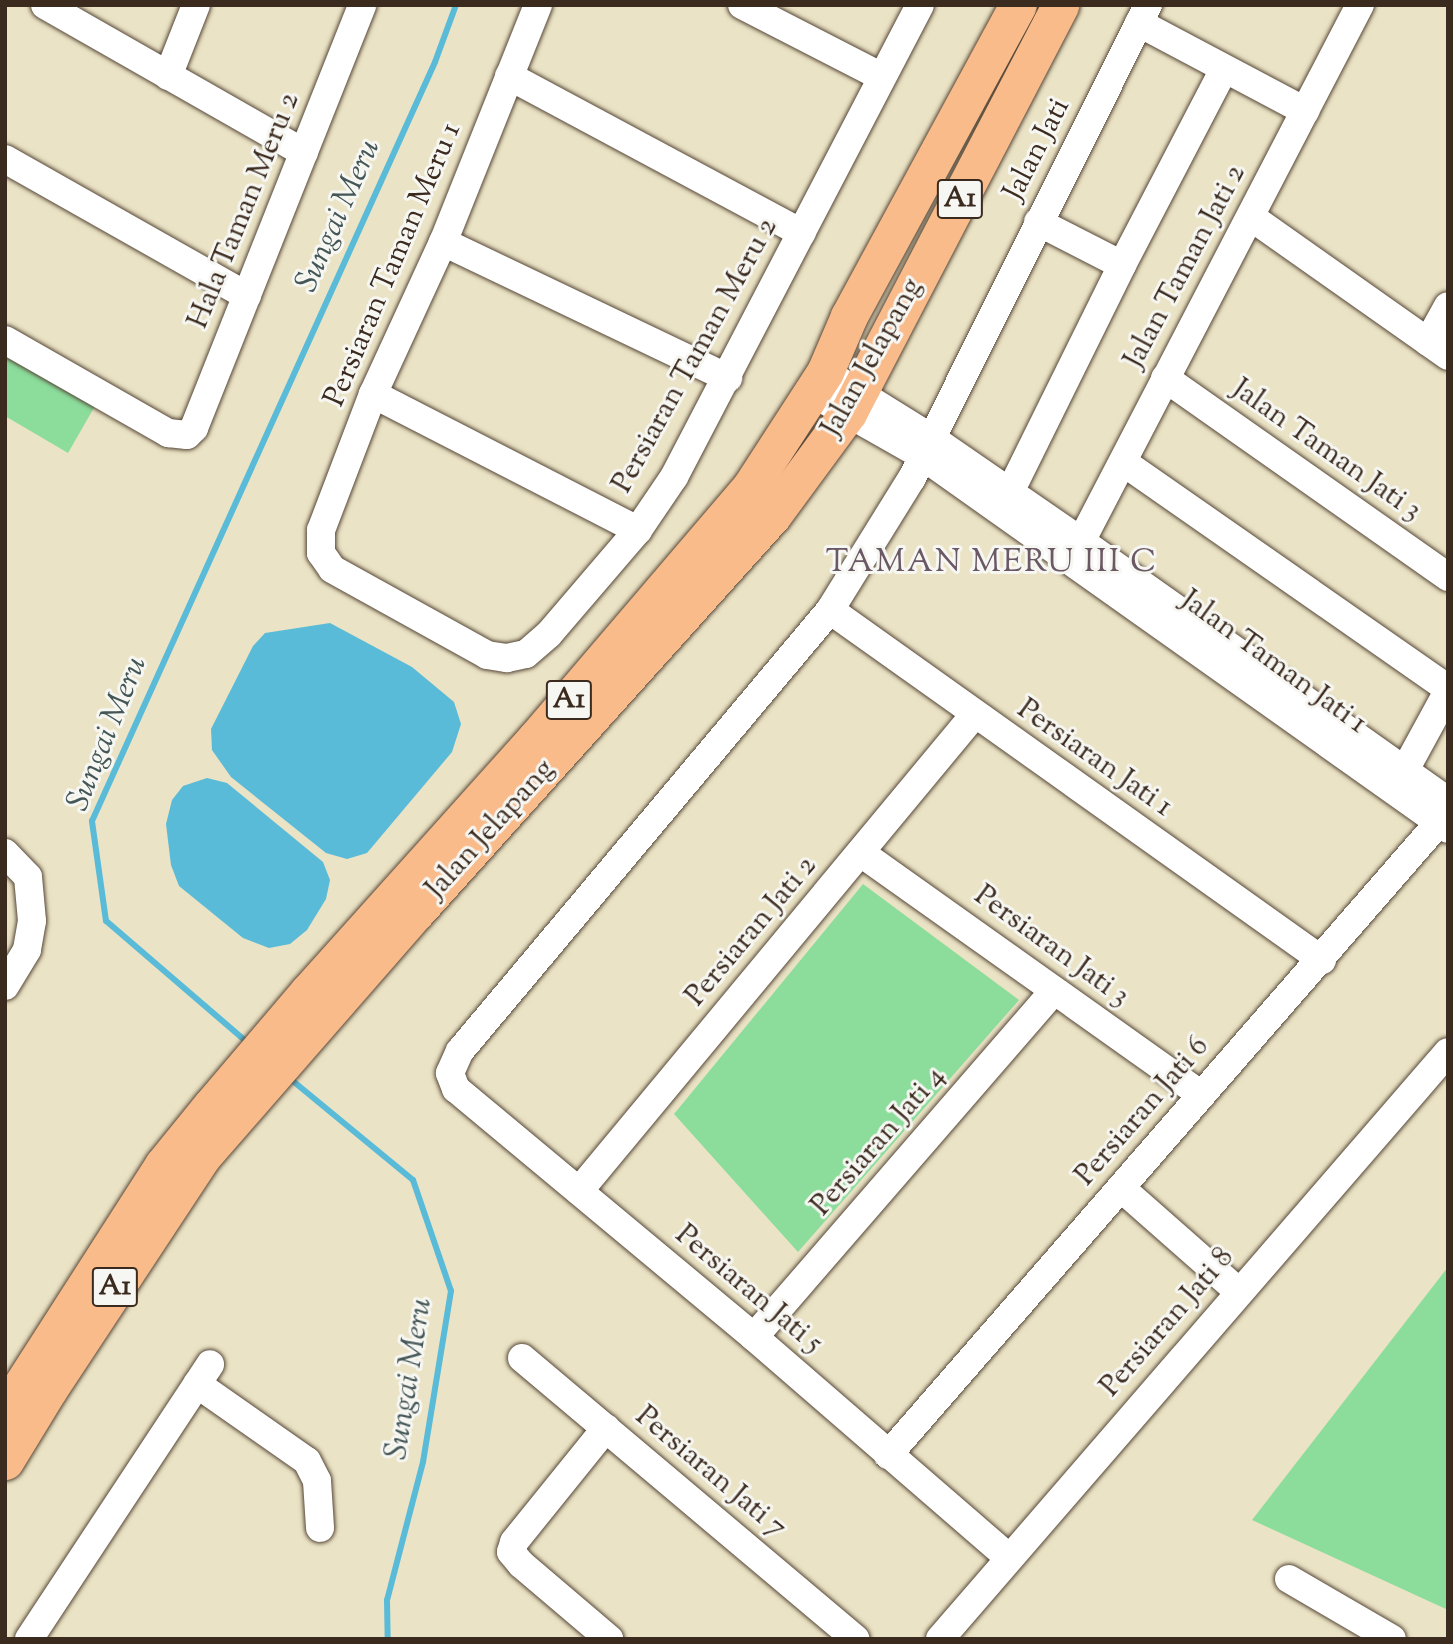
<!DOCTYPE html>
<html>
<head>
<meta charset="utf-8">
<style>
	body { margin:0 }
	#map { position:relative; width:1453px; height:1644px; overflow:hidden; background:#ebe3c5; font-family:"Sorts Mill Goudy",serif }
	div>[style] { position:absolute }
	.green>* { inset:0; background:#8cdd9c }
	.water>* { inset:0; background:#59bbd8 }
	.stream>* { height:6px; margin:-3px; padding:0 3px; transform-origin:3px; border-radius:3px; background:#59bbd8 }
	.roads { filter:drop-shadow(0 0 2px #554637) drop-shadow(0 0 2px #554637) }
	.minor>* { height:28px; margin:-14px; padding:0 14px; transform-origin:14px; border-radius:14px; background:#fff }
	.major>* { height:37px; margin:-18.5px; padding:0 18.5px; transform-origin:18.5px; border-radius:18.5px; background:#fabb8b }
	span { translate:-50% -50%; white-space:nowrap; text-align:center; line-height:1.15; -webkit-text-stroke:6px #f6f6f2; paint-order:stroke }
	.shield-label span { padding:2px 5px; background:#f6f6f2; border:2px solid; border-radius:5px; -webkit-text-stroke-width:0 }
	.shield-label { font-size:28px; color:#3b2a1e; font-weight:700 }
	.street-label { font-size:30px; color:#3b2a1e }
	.water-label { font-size:32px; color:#445656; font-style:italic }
	.neighbourhood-label { font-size:32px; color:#6a5864; letter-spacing:2px }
	.frame { position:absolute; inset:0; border:7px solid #3b2a1e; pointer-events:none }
</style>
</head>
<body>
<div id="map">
	<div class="green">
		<i style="clip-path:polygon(5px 354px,95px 406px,68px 453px,5px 416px)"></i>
		<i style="clip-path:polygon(863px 884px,1019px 1000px,798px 1252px,674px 1114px)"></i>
		<i style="clip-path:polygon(1448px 1267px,1448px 1610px,1252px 1520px)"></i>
	</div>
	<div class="water">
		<i style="clip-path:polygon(330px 623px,412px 667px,454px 702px,461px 724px,452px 752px,367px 853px,347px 859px,326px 853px,231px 777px,212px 750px,211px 729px,253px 646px,265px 633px)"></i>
		<i style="clip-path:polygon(207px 778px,227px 783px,323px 862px,330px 880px,326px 899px,307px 930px,290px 944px,269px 948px,243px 938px,179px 886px,171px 865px,166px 824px,172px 800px,183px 786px)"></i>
	</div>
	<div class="stream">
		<i style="left:248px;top:1043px;width:187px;rotate:-139.3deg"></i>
		<i style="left:106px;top:921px;width:101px;rotate:-98deg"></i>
		<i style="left:92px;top:821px;width:833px;rotate:-65.68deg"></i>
		<i style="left:435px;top:62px;width:61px;rotate:-69.8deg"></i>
		<i style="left:288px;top:1077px;width:162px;rotate:39.5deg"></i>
		<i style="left:413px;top:1180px;width:117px;rotate:71.1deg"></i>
		<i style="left:451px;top:1291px;width:173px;rotate:99.3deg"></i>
		<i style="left:423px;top:1462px;width:143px;rotate:104.6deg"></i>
		<i style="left:387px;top:1600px;width:39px;rotate:89deg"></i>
	</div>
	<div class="roads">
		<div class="minor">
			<i style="left:45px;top:5px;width:298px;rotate:29.7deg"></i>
			<i style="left:538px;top:5px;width:255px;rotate:111.8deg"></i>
			<i style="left:443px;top:242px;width:167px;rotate:114.7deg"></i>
			<i style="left:373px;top:394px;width:146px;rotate:110.9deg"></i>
			<i style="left:321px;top:530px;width:23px;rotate:90deg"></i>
			<i style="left:321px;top:553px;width:19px;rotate:55deg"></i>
			<i style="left:332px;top:569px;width:177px;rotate:29deg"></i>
			<i style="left:487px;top:655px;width:20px;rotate:9deg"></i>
			<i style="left:507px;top:658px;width:19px;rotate:-12deg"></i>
			<i style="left:526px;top:654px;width:30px;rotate:-41deg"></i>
			<i style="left:549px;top:634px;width:137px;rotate:-49.4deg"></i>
			<i style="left:638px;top:530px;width:64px;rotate:-55.8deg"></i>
			<i style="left:674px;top:477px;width:532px;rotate:-62.47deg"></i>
			<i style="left:742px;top:5px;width:157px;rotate:27.2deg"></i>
			<i style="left:1139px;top:23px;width:188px;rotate:27.9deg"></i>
			<i style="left:168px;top:76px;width:76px;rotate:-68.5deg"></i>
			<i style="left:509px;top:76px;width:332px;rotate:28.2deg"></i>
			<i style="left:5px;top:159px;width:278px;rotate:29.5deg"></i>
			<i style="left:1251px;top:217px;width:241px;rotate:35.2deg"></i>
			<i style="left:1038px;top:222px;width:94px;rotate:27.1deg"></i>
			<i style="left:443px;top:242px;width:316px;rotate:25.5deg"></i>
			<i style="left:5px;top:340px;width:188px;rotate:29.7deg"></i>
			<i style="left:168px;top:433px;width:19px;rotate:6deg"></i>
			<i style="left:187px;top:435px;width:10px;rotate:-45deg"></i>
			<i style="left:194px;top:428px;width:455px;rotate:-68.3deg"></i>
			<i style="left:1428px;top:342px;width:41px;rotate:-60.9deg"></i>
			<i style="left:825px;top:372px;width:123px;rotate:31.8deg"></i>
			<i style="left:930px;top:437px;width:185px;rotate:34.6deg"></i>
			<i style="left:1082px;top:542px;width:448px;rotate:35.3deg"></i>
			<i style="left:1165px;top:378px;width:346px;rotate:35.1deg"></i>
			<i style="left:812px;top:393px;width:125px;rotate:29.6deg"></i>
			<i style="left:921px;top:455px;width:646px;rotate:35.36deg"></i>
			<i style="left:373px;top:394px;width:298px;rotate:27.2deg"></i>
			<i style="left:1123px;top:462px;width:396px;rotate:34.9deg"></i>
			<i style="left:1010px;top:492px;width:253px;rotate:-63.7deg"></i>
			<i style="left:1122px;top:265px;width:221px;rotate:-62.5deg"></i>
			<i style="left:1074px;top:555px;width:620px;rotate:-62.53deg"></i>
			<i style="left:830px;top:610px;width:604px;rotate:35.43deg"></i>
			<i style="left:1405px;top:770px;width:90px;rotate:-61.4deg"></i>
			<i style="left:5px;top:853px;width:33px;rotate:46deg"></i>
			<i style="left:28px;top:877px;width:44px;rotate:84.8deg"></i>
			<i style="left:32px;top:921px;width:29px;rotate:100deg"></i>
			<i style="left:27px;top:950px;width:42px;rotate:121.4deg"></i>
			<i style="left:861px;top:853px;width:418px;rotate:35.4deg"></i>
			<i style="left:1121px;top:1188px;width:157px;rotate:41.4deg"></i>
			<i style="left:579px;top:1191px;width:619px;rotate:-50.31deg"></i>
			<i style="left:754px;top:1337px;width:458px;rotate:-49.1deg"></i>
			<i style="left:522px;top:1358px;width:436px;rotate:40.1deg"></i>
			<i style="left:197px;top:1384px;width:134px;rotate:35deg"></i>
			<i style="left:307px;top:1461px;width:22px;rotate:63deg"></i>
			<i style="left:317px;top:1481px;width:47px;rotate:86.3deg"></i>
			<i style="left:606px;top:1428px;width:146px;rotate:128.9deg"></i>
			<i style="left:514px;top:1542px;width:10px;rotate:107deg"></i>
			<i style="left:511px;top:1552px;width:16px;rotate:50deg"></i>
			<i style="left:521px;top:1564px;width:116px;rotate:40.4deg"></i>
			<i style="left:888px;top:1455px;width:853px;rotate:-48.95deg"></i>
			<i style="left:1008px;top:1557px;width:336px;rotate:-139.1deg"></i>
			<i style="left:754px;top:1337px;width:388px;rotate:-140.2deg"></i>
			<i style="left:456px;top:1089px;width:17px;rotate:-111deg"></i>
			<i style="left:450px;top:1073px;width:24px;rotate:-66deg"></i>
			<i style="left:460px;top:1051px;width:576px;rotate:-50deg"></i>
			<i style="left:830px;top:610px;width:155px;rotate:-58.2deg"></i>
			<i style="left:912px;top:478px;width:529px;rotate:-63.48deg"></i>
			<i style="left:1289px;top:1579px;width:119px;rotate:30.2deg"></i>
			<i style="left:29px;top:1639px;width:329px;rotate:-56.6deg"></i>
			<i style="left:940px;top:1639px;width:776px;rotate:-49.13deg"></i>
		</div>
		<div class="major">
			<i style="left:5px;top:1411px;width:292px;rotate:-57.3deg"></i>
			<i style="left:163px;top:1165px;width:76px;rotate:-50.9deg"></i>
			<i style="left:211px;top:1106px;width:150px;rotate:-49.6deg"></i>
			<i style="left:308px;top:992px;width:341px;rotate:-48.1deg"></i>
			<i style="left:536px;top:738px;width:331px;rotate:-49.5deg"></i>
			<i style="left:751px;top:486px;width:136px;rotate:-57deg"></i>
			<i style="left:825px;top:372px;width:61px;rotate:-66.8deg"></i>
			<i style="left:849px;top:316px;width:354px;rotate:-61.5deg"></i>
			<i style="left:5px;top:1461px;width:84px;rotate:-58.6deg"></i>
			<i style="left:49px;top:1389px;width:278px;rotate:-56.6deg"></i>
			<i style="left:202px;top:1157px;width:325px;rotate:-48.9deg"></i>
			<i style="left:416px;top:912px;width:534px;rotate:-48.04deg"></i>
			<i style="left:773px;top:515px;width:127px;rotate:-53.7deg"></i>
			<i style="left:848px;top:413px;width:460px;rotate:-62.5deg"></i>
		</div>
	</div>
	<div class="shield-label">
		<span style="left:960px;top:199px">A1</span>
		<span style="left:569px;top:700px">A1</span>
		<span style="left:115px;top:1287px">A1</span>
	</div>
	<div class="street-label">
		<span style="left:1038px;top:150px;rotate:-63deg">Jalan Jati</span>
		<span style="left:245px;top:211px;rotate:-68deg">Hala Taman Meru 2</span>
		<span style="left:394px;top:265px;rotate:-67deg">Persiaran Taman Meru 1</span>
		<span style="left:1186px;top:267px;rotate:-62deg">Jalan Taman Jati 2</span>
		<span style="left:696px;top:356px;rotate:-61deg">Persiaran Taman Meru 2</span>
		<span style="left:873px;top:358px;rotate:-61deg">Jalan Jelapang</span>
		<span style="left:1326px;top:451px;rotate:35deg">Jalan Taman Jati 3</span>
		<span style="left:1273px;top:663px;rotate:36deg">Jalan Taman Jati 1</span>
		<span style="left:1094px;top:759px;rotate:35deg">Persiaran Jati 1</span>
		<span style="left:491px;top:830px;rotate:-48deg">Jalan Jelapang</span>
		<span style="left:752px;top:932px;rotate:-50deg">Persiaran Jati 2</span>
		<span style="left:1051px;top:947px;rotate:36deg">Persiaran Jati 3</span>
		<span style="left:1143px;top:1112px;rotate:-49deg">Persiaran Jati 6</span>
		<span style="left:879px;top:1142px;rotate:-49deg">Persiaran Jati 4</span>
		<span style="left:748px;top:1290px;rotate:40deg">Persiaran Jati 5</span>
		<span style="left:1168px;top:1323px;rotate:-49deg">Persiaran Jati 8</span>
		<span style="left:710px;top:1473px;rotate:40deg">Persiaran Jati 7</span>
	</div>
	<div class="water-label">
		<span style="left:339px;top:216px;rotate:-66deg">Sungai Meru</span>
		<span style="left:108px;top:734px;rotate:-68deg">Sungai Meru</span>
		<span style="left:410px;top:1379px;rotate:-81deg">Sungai Meru</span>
	</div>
	<div class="neighbourhood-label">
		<span style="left:992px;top:563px">TAMAN MERU III C</span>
	</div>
	<div class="frame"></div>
</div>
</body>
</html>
